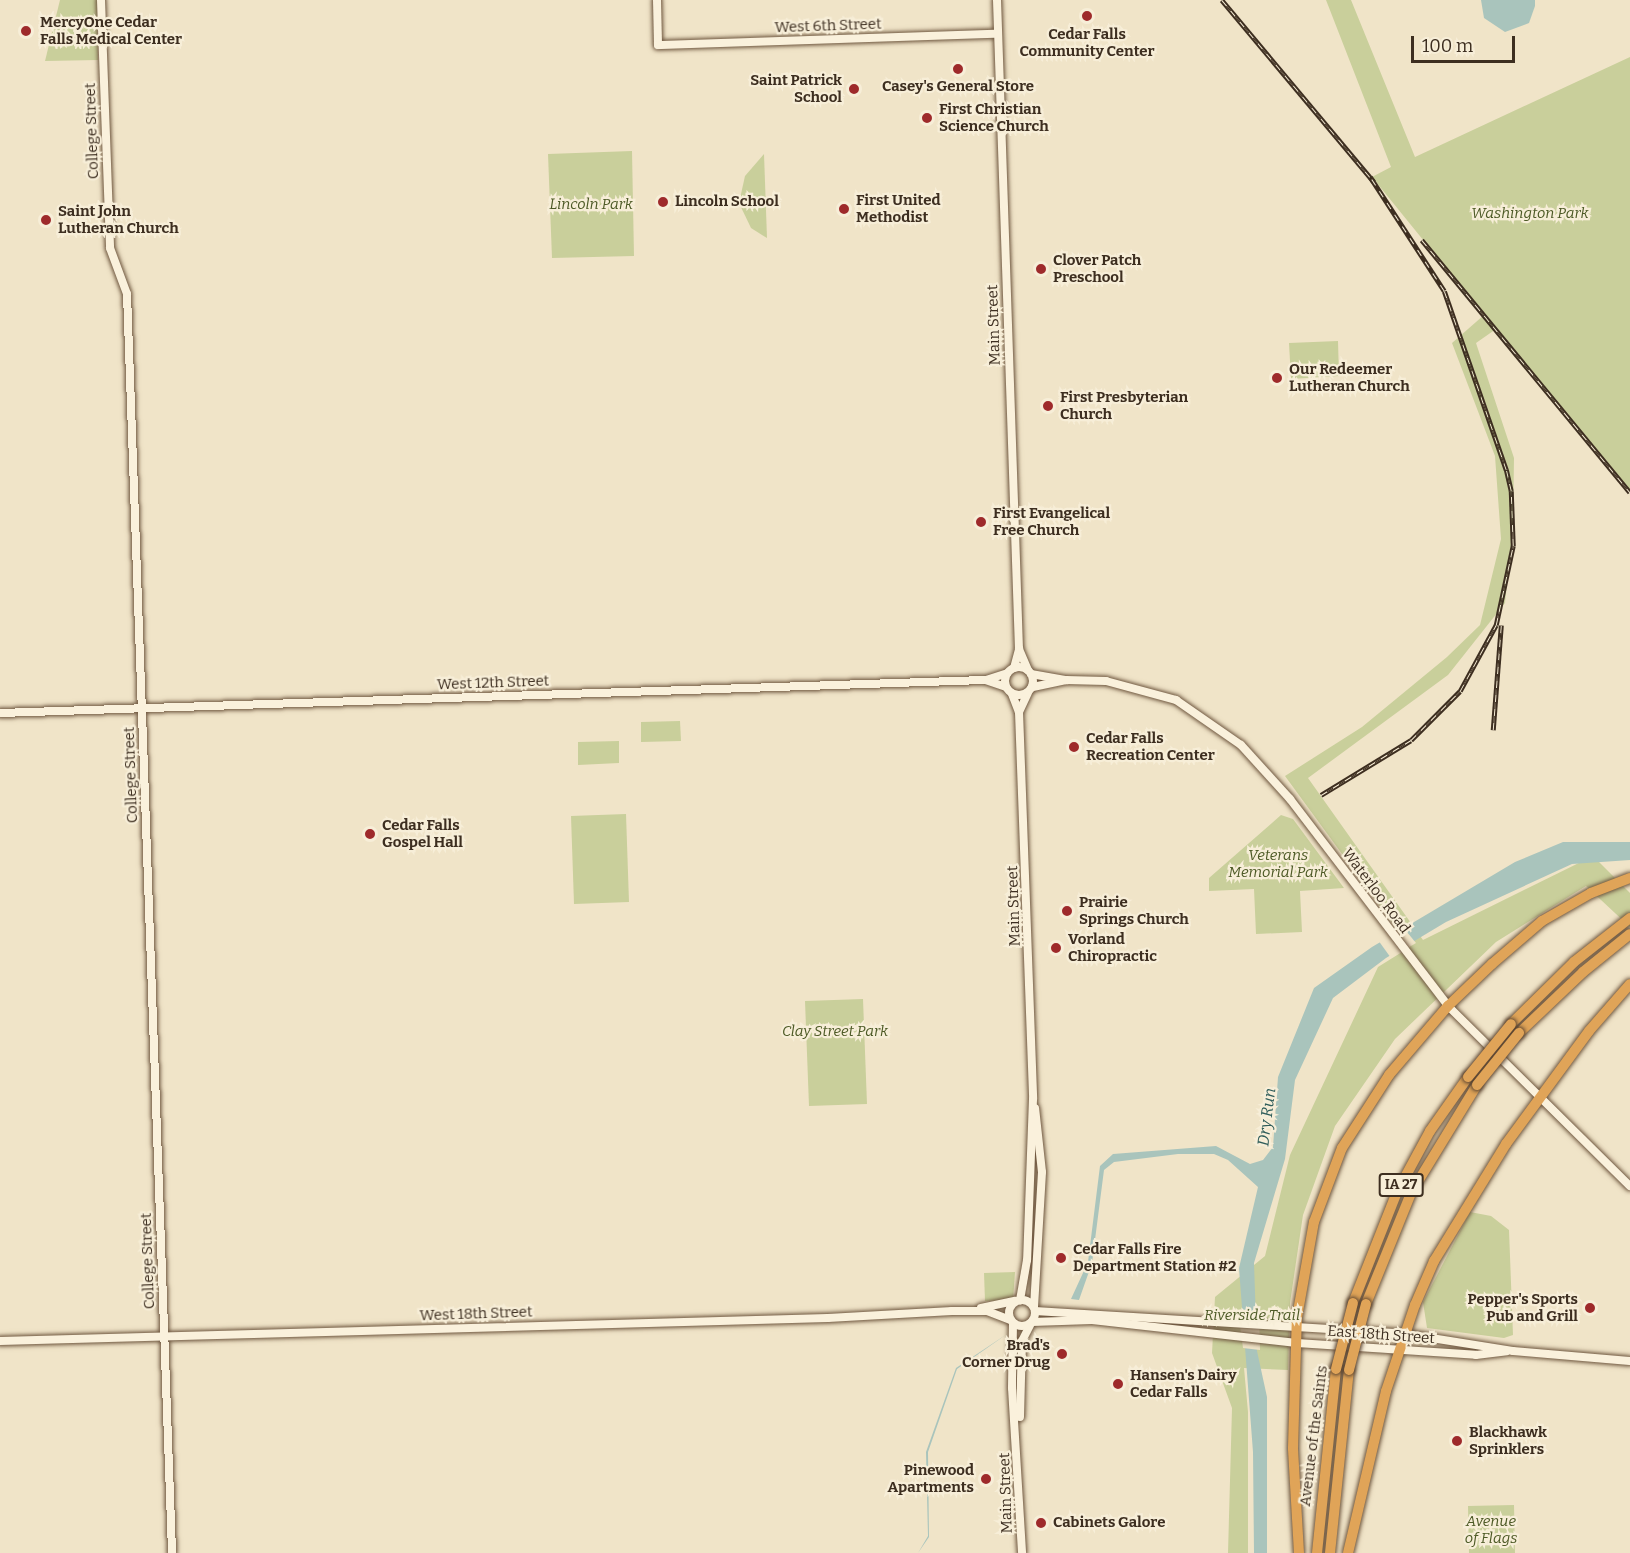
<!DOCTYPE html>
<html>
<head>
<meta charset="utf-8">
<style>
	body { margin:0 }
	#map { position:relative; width:1630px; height:1553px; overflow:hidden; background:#f0e4c8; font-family:Bitter,serif }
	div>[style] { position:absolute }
	.green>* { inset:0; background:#c9cf9b }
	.water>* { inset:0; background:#a9c4bc }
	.pier>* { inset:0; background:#f0e4c8 }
	.roads { filter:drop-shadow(0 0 2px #6f573f) drop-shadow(0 0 2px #6f573f) }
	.secondary>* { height:8px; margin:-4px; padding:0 4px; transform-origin:4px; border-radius:4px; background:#faf1dc }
	.secondary>.ring { margin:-4px; padding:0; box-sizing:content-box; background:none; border:8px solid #faf1dc; border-radius:50% }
	.highway>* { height:10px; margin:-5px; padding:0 5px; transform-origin:5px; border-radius:5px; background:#e0a458 }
	.rail>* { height:4.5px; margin-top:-2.25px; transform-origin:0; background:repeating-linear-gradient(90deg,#f7eed8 0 7px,#3d2e20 0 14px); box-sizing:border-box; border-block:2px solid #3d2e20 }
	.bridges { filter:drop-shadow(0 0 2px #5b4430) drop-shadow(0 0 2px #5b4430) }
	.highway-bridge>* { height:10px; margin:-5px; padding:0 5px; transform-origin:5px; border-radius:5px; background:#e0a458 }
	.dots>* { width:16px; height:16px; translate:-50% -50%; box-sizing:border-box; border:3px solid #f7eed8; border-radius:50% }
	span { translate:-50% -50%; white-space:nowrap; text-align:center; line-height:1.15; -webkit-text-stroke:4.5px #f7eed8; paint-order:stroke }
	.shield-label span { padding:2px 4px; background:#f7eed8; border:2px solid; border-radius:4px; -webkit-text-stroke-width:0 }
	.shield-label { font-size:14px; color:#3d2e20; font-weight:700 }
	.poi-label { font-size:15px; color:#3d2e20; font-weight:700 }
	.left { translate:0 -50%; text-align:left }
	.right { translate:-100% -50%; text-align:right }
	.street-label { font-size:15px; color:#3d2e20 }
	.park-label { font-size:15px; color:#4d5a26; font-style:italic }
	.water-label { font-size:16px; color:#2f5d5a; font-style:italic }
	.scale { position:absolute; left:1411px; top:36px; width:104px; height:27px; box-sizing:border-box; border:3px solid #3d2e20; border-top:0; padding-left:8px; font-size:18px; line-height:21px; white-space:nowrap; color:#3d2e20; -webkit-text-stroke:4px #f7eed8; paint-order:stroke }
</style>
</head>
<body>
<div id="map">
	<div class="green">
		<i style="clip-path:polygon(60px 0,97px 0,98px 60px,45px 61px)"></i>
		<i style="clip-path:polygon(1326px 0,1351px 0,1415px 157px,1630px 57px,1630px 490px,1496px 329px,1476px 343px,1514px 458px,1513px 525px,1505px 603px,1448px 675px,1308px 778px,1423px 940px,1593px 856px,1630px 893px,1630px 927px,1586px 886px,1496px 942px,1395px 1039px,1335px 1126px,1303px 1215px,1290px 1303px,1288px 1370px,1244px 1368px,1248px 1412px,1248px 1553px,1228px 1553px,1232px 1408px,1212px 1353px,1215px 1297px,1265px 1256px,1290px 1155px,1378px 967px,1410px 947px,1285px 776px,1362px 727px,1447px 657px,1480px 625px,1501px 539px,1495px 456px,1452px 343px,1484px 315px,1372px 177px,1391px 167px)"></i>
		<i style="clip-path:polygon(632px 151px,634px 256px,552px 258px,548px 154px)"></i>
		<i style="clip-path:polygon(764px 154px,767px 238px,751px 228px,739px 203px,745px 176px)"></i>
		<i style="clip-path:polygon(1338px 341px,1339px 376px,1291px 379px,1289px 343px)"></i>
		<i style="clip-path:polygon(680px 721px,681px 741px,641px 742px,641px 722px)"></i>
		<i style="clip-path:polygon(619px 741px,619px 763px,578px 765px,578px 742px)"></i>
		<i style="clip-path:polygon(626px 814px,629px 902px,574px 904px,571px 816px)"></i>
		<i style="clip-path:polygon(1281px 815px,1293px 819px,1344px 888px,1300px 891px,1302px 932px,1256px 934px,1254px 889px,1209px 891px,1209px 878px)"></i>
		<i style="clip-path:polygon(863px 999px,867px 1104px,809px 1106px,805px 1001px)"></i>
		<i style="clip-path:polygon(1470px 1212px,1491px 1216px,1509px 1230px,1513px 1335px,1504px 1338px,1427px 1328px,1423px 1302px)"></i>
		<i style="clip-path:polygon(1015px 1272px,1013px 1300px,985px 1301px,984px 1273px)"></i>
		<i style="clip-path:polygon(1514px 1505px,1515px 1553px,1469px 1553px,1468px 1506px)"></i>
	</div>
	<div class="water">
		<i style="clip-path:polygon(1481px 0,1535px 0,1535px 6px,1529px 23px,1505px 32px,1484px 18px)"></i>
		<i style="clip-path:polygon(1563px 842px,1630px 842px,1630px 860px,1572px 864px,1446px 922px,1386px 958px,1333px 998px,1295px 1080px,1285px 1159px,1254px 1263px,1257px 1351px,1267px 1397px,1267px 1553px,1254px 1553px,1253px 1452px,1239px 1268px,1258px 1187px,1228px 1160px,1214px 1154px,1178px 1154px,1114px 1162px,1104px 1170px,1092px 1263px,1079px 1300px,1071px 1299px,1088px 1262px,1100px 1166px,1113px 1154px,1216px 1146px,1250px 1164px,1263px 1160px,1273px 1147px,1278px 1077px,1314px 988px,1372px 947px,1515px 862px)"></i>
		<i style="clip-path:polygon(1007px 1334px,957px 1369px,928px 1452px,929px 1537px,918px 1553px,928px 1536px,926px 1452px,956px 1368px)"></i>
	</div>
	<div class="pier">
		<i style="clip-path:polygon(1402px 926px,1416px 943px,1391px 958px,1378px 940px)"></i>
		<i style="clip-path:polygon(1238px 1311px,1259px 1314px,1260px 1350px,1243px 1348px)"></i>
	</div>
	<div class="roads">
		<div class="secondary">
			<i style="left:101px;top:0;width:248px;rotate:87.9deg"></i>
			<i style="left:110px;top:248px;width:49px;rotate:69.7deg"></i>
			<i style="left:127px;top:294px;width:1260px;rotate:87.95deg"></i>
			<i style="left:657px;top:0;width:45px;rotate:88.7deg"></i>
			<i style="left:658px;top:45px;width:340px;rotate:-1.9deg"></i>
			<i style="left:997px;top:0;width:649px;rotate:88.06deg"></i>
			<i class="ring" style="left:1005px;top:667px;width:20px;height:20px"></i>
			<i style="left:1014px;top:668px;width:20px;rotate:-75deg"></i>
			<i style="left:1019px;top:649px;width:23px;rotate:67deg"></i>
			<i style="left:1031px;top:674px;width:36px;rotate:10deg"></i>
			<i style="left:1066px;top:680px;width:35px;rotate:168deg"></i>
			<i style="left:1066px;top:680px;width:40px;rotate:1.4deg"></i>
			<i style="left:1106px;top:681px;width:73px;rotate:15.2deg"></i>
			<i style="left:1176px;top:700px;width:79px;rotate:34.7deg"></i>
			<i style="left:1241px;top:745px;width:73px;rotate:47.8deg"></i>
			<i style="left:1290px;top:799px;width:260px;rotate:52.6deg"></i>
			<i style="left:1448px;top:1006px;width:256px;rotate:44.7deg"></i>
			<i style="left:1006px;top:687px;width:21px;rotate:-161deg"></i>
			<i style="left:986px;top:680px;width:22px;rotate:-18deg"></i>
			<i style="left:1012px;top:694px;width:19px;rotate:69deg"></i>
			<i style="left:1019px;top:712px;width:21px;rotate:-65deg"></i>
			<i style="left:1019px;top:712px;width:387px;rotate:87.9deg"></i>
			<i style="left:1033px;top:1099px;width:161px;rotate:92.1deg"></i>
			<i style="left:1027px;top:1260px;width:41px;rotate:99.9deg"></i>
			<i style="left:0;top:713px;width:987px;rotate:-1.92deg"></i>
			<i class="ring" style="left:1009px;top:1300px;width:18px;height:18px"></i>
			<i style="left:1034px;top:1307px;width:135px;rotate:-86.6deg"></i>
			<i style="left:1042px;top:1172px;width:64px;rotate:-96.2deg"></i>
			<i style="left:981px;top:1308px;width:35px;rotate:-12deg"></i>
			<i style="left:1035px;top:1311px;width:372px;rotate:3.5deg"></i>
			<i style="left:1406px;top:1334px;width:108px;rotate:9deg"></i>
			<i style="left:1513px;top:1351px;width:117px;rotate:4.9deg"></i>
			<i style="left:1032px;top:1322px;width:60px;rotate:-1.9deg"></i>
			<i style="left:1092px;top:1320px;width:206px;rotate:6.4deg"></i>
			<i style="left:1297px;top:1343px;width:179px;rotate:3.8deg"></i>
			<i style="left:1476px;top:1355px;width:31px;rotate:-7deg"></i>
			<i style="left:1013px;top:1323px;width:65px;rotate:90.9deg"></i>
			<i style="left:1012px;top:1388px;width:165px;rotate:86.5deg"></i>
			<i style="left:0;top:1341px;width:828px;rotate:-1.59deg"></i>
			<i style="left:828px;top:1318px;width:124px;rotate:-3.2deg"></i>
			<i style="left:952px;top:1311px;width:35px"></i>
			<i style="left:987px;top:1311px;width:25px;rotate:21deg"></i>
			<i style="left:1020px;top:1417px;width:76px;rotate:-88.5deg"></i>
			<i style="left:1022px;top:1341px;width:20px;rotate:-63deg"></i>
		</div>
		<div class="highway">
			<i style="left:1511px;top:1024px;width:88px;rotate:-44.5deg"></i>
			<i style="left:1574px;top:962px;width:71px;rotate:-38.2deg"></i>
			<i style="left:1519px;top:1033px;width:88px;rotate:-43.6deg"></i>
			<i style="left:1583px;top:972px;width:60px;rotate:-39deg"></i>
			<i style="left:1353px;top:1303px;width:119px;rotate:-68.4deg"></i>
			<i style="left:1397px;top:1192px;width:69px;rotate:-61.6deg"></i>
			<i style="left:1430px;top:1131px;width:66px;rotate:-54.9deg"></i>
			<i style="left:1366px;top:1304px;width:120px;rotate:-67.9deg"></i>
			<i style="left:1411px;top:1193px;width:127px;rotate:-58.6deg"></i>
			<i style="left:1299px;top:1553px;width:105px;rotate:-93.3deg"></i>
			<i style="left:1293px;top:1448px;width:131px;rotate:-88.3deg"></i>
			<i style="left:1297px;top:1317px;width:97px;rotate:-79.9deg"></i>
			<i style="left:1314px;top:1222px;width:79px;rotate:-69.3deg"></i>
			<i style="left:1342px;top:1148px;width:87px;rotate:-57.2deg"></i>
			<i style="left:1389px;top:1075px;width:91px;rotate:-49.5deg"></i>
			<i style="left:1448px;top:1006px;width:61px;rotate:-43.7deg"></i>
			<i style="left:1492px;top:964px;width:66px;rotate:-40.7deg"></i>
			<i style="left:1542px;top:921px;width:56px;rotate:-29.7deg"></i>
			<i style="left:1591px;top:893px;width:42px;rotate:-21deg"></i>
			<i style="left:1317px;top:1553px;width:185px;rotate:-84.1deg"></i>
			<i style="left:1330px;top:1553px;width:184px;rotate:-84.1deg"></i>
			<i style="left:1348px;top:1553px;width:166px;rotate:-76.8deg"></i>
			<i style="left:1386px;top:1391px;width:91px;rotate:-71.4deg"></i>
			<i style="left:1415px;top:1305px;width:48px;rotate:-66.6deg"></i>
			<i style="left:1434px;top:1261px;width:137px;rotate:-58.4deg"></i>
			<i style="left:1506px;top:1144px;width:140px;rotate:-53.7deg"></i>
			<i style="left:1589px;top:1031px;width:62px;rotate:-48.9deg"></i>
		</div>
	</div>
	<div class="rail">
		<i style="left:1222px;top:0;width:237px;rotate:50.1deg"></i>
		<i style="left:1422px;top:240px;width:327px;rotate:50.5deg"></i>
		<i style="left:1493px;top:730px;width:105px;rotate:-85.6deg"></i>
		<i style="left:1321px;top:795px;width:105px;rotate:-31.4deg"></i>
		<i style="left:1411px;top:740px;width:69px;rotate:-45deg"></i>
		<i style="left:1460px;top:691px;width:75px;rotate:-61.4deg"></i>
		<i style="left:1496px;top:625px;width:81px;rotate:-77.9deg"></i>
		<i style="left:1513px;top:546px;width:55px;rotate:-92.1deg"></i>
		<i style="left:1511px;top:491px;width:22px;rotate:-103deg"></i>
		<i style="left:1506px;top:470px;width:189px;rotate:-109.1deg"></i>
		<i style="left:1444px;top:291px;width:136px;rotate:-123deg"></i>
	</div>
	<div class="bridges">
		<div class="highway-bridge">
			<i style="left:1468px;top:1077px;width:68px;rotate:-50.9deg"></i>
			<i style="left:1477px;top:1085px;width:67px;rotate:-51.1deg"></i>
			<i style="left:1336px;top:1369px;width:68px;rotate:-75.6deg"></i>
			<i style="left:1349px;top:1370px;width:68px;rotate:-75.6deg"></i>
		</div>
	</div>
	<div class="dots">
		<i style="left:1087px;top:16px;background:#9e2a2b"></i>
		<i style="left:26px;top:31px;background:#9e2a2b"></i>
		<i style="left:958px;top:69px;background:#9e2a2b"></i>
		<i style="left:854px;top:89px;background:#9e2a2b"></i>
		<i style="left:927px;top:118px;background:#9e2a2b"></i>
		<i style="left:663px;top:202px;background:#9e2a2b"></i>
		<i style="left:844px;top:209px;background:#9e2a2b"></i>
		<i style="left:46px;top:220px;background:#9e2a2b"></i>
		<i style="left:1041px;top:269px;background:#9e2a2b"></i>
		<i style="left:1277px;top:378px;background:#9e2a2b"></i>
		<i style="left:1048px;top:406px;background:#9e2a2b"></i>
		<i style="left:981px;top:522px;background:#9e2a2b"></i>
		<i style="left:1074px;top:747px;background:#9e2a2b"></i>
		<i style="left:370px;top:834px;background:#9e2a2b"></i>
		<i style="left:1067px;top:911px;background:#9e2a2b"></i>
		<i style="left:1056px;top:948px;background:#9e2a2b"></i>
		<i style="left:1061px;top:1258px;background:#9e2a2b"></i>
		<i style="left:1590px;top:1308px;background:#9e2a2b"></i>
		<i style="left:1062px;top:1354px;background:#9e2a2b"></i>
		<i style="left:1118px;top:1384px;background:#9e2a2b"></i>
		<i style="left:1457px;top:1441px;background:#9e2a2b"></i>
		<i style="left:986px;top:1479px;background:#9e2a2b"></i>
		<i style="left:1041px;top:1523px;background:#9e2a2b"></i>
	</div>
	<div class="shield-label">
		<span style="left:1401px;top:1185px">IA 27</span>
	</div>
	<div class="poi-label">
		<span class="left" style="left:40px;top:31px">MercyOne Cedar<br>Falls Medical Center</span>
		<span style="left:1087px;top:43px">Cedar Falls<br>Community Center</span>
		<span class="right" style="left:842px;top:89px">Saint Patrick<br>School</span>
		<span style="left:958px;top:87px">Casey's General Store</span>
		<span class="left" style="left:939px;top:118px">First Christian<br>Science Church</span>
		<span class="left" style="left:856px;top:209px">First United<br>Methodist</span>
		<span class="left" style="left:675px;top:202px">Lincoln School</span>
		<span class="left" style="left:58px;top:220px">Saint John<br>Lutheran Church</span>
		<span class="left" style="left:1053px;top:269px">Clover Patch<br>Preschool</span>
		<span class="left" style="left:1289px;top:378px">Our Redeemer<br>Lutheran Church</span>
		<span class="left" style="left:1060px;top:406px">First Presbyterian<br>Church</span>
		<span class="left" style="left:993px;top:522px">First Evangelical<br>Free Church</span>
		<span class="left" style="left:1086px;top:747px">Cedar Falls<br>Recreation Center</span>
		<span class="left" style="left:382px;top:834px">Cedar Falls<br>Gospel Hall</span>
		<span class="left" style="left:1079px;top:911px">Prairie<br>Springs Church</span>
		<span class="left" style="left:1068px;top:948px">Vorland<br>Chiropractic</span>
		<span class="left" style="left:1073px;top:1258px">Cedar Falls Fire<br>Department Station #2</span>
		<span class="right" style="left:1578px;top:1308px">Pepper's Sports<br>Pub and Grill</span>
		<span class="right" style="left:1050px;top:1354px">Brad's<br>Corner Drug</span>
		<span class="left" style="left:1130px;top:1384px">Hansen's Dairy<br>Cedar Falls</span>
		<span class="left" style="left:1469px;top:1441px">Blackhawk<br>Sprinklers</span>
		<span class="right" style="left:974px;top:1479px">Pinewood<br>Apartments</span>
		<span class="left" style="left:1053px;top:1523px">Cabinets Galore</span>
	</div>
	<div class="street-label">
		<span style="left:828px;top:26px;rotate:-2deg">West 6th Street</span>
		<span style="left:92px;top:131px;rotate:-92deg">College Street</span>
		<span style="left:994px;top:325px;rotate:-92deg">Main Street</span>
		<span style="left:493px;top:683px;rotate:-2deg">West 12th Street</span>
		<span style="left:131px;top:775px;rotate:-92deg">College Street</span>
		<span style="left:1376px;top:891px;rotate:53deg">Waterloo Road</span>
		<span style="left:1014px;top:906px;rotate:-92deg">Main Street</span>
		<span style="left:148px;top:1261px;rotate:-92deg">College Street</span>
		<span style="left:476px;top:1314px;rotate:-2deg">West 18th Street</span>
		<span style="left:1381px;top:1335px;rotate:4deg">East 18th Street</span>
		<span style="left:1314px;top:1436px;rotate:-83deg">Avenue of the Saints</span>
		<span style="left:1006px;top:1493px;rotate:-92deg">Main Street</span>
	</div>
	<div class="park-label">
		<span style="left:591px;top:205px">Lincoln Park</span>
		<span style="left:1530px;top:214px">Washington Park</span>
		<span style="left:1278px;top:864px">Veterans<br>Memorial Park</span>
		<span style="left:835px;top:1032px">Clay Street Park</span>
		<span style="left:1252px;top:1316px">Riverside Trail</span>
		<span style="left:1491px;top:1530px">Avenue<br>of Flags</span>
	</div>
	<div class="water-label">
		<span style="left:1267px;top:1117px;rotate:-83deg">Dry Run</span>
	</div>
	<div class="scale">100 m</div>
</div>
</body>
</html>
